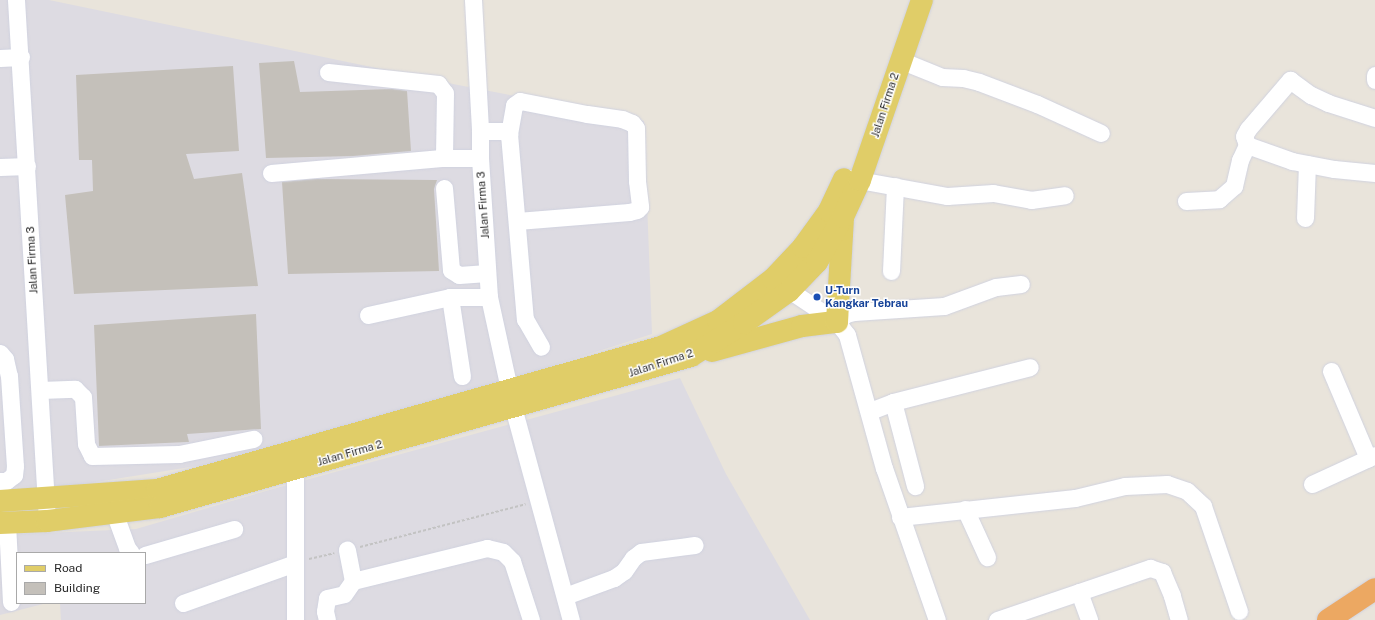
<!DOCTYPE html>
<html>
<head>
<meta charset="utf-8">
<style>
	body { margin:0 }
	#map { position:relative; width:1375px; height:620px; overflow:hidden; background:#e9e4db; font-family:"Public Sans",sans-serif }
	div>[style] { position:absolute }
	.industrial>* { inset:0; background:#dddbe2 }
	.building>* { inset:0; background:#c4c0ba }
	.path>* { height:2px; margin-top:-1px; transform-origin:0; background:repeating-linear-gradient(90deg,#c3c3c3 0 3px,transparent 0 5px) }
	.roads { filter:drop-shadow(0 0 1px #d0d2df) drop-shadow(0 0 1px #d0d2df) }
	.minor>* { height:17px; margin:-8.5px; padding:0 8.5px; transform-origin:8.5px; border-radius:8.5px; background:#fff }
	.major>* { height:22px; margin:-11px; padding:0 11px; transform-origin:11px; border-radius:11px; background:#e0cd68 }
	.highway>* { height:22px; margin:-11px; padding:0 11px; transform-origin:11px; border-radius:11px; background:#eca862 }
	.dots>* { width:11px; height:11px; translate:-50% -50%; box-sizing:border-box; border:2px solid #fff; border-radius:50% }
	span { translate:-50% -50%; white-space:nowrap; text-align:center; line-height:1.15; -webkit-text-stroke:3px #fff; paint-order:stroke }
	.street-label { font-size:11px; color:#282828 }
	.transit-label { font-size:11px; color:#164399; font-weight:700 }
	.left { translate:0 -50%; text-align:left }
	.legend { position:absolute; left:16px; top:552px; width:130px; height:52px; box-sizing:border-box; background:#fff; border:1px solid #a9a9a9; margin:0; padding:5px 7px; list-style:none; font-size:12px; color:#282828 }
	.legend li { display:flex; align-items:center; gap:8px; height:20px }
	.legend b { width:20px; border:1px solid #a9a9a9 }
</style>
</head>
<body>
<div id="map">
	<div class="industrial">
		<i style="clip-path:polygon(0 0,49px 0,453px 84px,644px 121px,652px 334px,536px 371px,234px 460px,71px 486px,0 487px)"></i>
		<i style="clip-path:polygon(680px 378px,726px 474px,810px 620px,61px 620px,60px 603px,145px 603px,145px 553px,17px 553px,17px 603px,47px 603px,0 615px,0 535px,136px 529px,273px 489px)"></i>
	</div>
	<div class="building">
		<i style="clip-path:polygon(294px 61px,300px 92px,392px 89px,407px 91px,411px 151px,354px 156px,266px 158px,259px 63px)"></i>
		<i style="clip-path:polygon(233px 66px,239px 151px,186px 154px,194px 179px,242px 173px,258px 286px,74px 294px,65px 195px,93px 191px,92px 160px,79px 160px,76px 75px)"></i>
		<i style="clip-path:polygon(314px 179px,437px 180px,434px 189px,439px 271px,288px 274px,282px 182px)"></i>
		<i style="clip-path:polygon(256px 314px,261px 429px,187px 434px,189px 442px,187px 442px,99px 446px,94px 325px)"></i>
	</div>
	<div class="path">
		<i style="left:360px;top:547px;width:171px;rotate:-14.5deg"></i>
		<i style="left:309px;top:559px;width:26px;rotate:-13deg"></i>
	</div>
	<div class="roads">
		<div class="minor">
			<i style="left:16px;top:0;width:522px;rotate:86.59deg"></i>
			<i style="left:473px;top:0;width:131px;rotate:86.9deg"></i>
			<i style="left:480px;top:131px;width:27px;rotate:90deg"></i>
			<i style="left:480px;top:158px;width:139px;rotate:86.3deg"></i>
			<i style="left:489px;top:297px;width:113px;rotate:77.7deg"></i>
			<i style="left:513px;top:407px;width:221px;rotate:74.8deg"></i>
			<i style="left:0;top:58px;width:21px;rotate:-3deg"></i>
			<i style="left:900px;top:60px;width:45px;rotate:22deg"></i>
			<i style="left:942px;top:77px;width:21px;rotate:3deg"></i>
			<i style="left:963px;top:78px;width:16px;rotate:14deg"></i>
			<i style="left:979px;top:82px;width:62px;rotate:20.8deg"></i>
			<i style="left:1037px;top:104px;width:70px;rotate:24.4deg"></i>
			<i style="left:328px;top:72px;width:111px;rotate:6.2deg"></i>
			<i style="left:438px;top:84px;width:11px;rotate:52deg"></i>
			<i style="left:445px;top:93px;width:65px;rotate:90.9deg"></i>
			<i style="left:1375px;top:75px;width:5px;rotate:90deg"></i>
			<i style="left:480px;top:131px;width:22px"></i>
			<i style="left:502px;top:131px;width:8px;rotate:23deg"></i>
			<i style="left:509px;top:134px;width:186px;rotate:85.1deg"></i>
			<i style="left:525px;top:319px;width:32px;rotate:60deg"></i>
			<i style="left:509px;top:134px;width:29px;rotate:-80deg"></i>
			<i style="left:514px;top:105px;width:7px;rotate:-34deg"></i>
			<i style="left:520px;top:101px;width:68px;rotate:11deg"></i>
			<i style="left:587px;top:114px;width:35px;rotate:8deg"></i>
			<i style="left:622px;top:119px;width:11px;rotate:22deg"></i>
			<i style="left:632px;top:123px;width:6px;rotate:51deg"></i>
			<i style="left:636px;top:128px;width:53px;rotate:88.9deg"></i>
			<i style="left:637px;top:181px;width:26px;rotate:83deg"></i>
			<i style="left:640px;top:207px;width:4px;rotate:135deg"></i>
			<i style="left:637px;top:210px;width:8px;rotate:166deg"></i>
			<i style="left:629px;top:212px;width:112px;rotate:175.4deg"></i>
			<i style="left:1247px;top:145px;width:48px;rotate:19.6deg"></i>
			<i style="left:1292px;top:161px;width:43px;rotate:10.8deg"></i>
			<i style="left:1334px;top:169px;width:41px;rotate:5.6deg"></i>
			<i style="left:0;top:167px;width:27px;rotate:-2deg"></i>
			<i style="left:271px;top:173px;width:174px;rotate:-5deg"></i>
			<i style="left:444px;top:158px;width:36px"></i>
			<i style="left:848px;top:178px;width:101px;rotate:10.3deg"></i>
			<i style="left:947px;top:196px;width:46px;rotate:-3.7deg"></i>
			<i style="left:993px;top:193px;width:39px;rotate:10deg"></i>
			<i style="left:1031px;top:200px;width:34px;rotate:-8deg"></i>
			<i style="left:444px;top:188px;width:82px;rotate:85.1deg"></i>
			<i style="left:451px;top:270px;width:9px;rotate:32deg"></i>
			<i style="left:459px;top:275px;width:28px;rotate:-4deg"></i>
			<i style="left:1186px;top:201px;width:33px;rotate:-3deg"></i>
			<i style="left:1219px;top:199px;width:20px;rotate:-41deg"></i>
			<i style="left:1234px;top:186px;width:27px;rotate:-77deg"></i>
			<i style="left:1240px;top:160px;width:17px;rotate:-65deg"></i>
			<i style="left:1247px;top:145px;width:9px;rotate:-108deg"></i>
			<i style="left:1244px;top:136px;width:8px;rotate:-60deg"></i>
			<i style="left:1248px;top:129px;width:65px;rotate:-49.4deg"></i>
			<i style="left:1290px;top:80px;width:26px;rotate:36deg"></i>
			<i style="left:1311px;top:95px;width:19px;rotate:25deg"></i>
			<i style="left:1328px;top:103px;width:49px;rotate:17.7deg"></i>
			<i style="left:1305px;top:218px;width:54px;rotate:-87.9deg"></i>
			<i style="left:891px;top:271px;width:85px;rotate:-87.3deg"></i>
			<i style="left:780px;top:284px;width:69px;rotate:33.7deg"></i>
			<i style="left:837px;top:322px;width:16px;rotate:52deg"></i>
			<i style="left:847px;top:335px;width:138px;rotate:74.5deg"></i>
			<i style="left:884px;top:468px;width:161px;rotate:70.8deg"></i>
			<i style="left:450px;top:297px;width:80px;rotate:81.4deg"></i>
			<i style="left:368px;top:315px;width:84px;rotate:-12.4deg"></i>
			<i style="left:450px;top:297px;width:39px"></i>
			<i style="left:837px;top:322px;width:12px;rotate:-42deg"></i>
			<i style="left:846px;top:314px;width:8px;rotate:-14deg"></i>
			<i style="left:854px;top:312px;width:90px;rotate:-3.8deg"></i>
			<i style="left:944px;top:306px;width:55px;rotate:-20.1deg"></i>
			<i style="left:996px;top:287px;width:25px;rotate:-7deg"></i>
			<i style="left:0;top:353px;width:8px;rotate:50deg"></i>
			<i style="left:5px;top:359px;width:17px;rotate:77deg"></i>
			<i style="left:9px;top:376px;width:90px;rotate:86.2deg"></i>
			<i style="left:15px;top:466px;width:9px;rotate:96deg"></i>
			<i style="left:14px;top:475px;width:10px;rotate:143deg"></i>
			<i style="left:6px;top:481px;width:6px;rotate:180deg"></i>
			<i style="left:1331px;top:371px;width:95px;rotate:67deg"></i>
			<i style="left:40px;top:390px;width:35px;rotate:-2deg"></i>
			<i style="left:75px;top:389px;width:11px;rotate:45deg"></i>
			<i style="left:83px;top:397px;width:47px;rotate:86.3deg"></i>
			<i style="left:86px;top:444px;width:13px;rotate:63deg"></i>
			<i style="left:92px;top:456px;width:87px;rotate:-1.3deg"></i>
			<i style="left:179px;top:454px;width:76px;rotate:-11.5deg"></i>
			<i style="left:893px;top:402px;width:87px;rotate:75.3deg"></i>
			<i style="left:870px;top:411px;width:25px;rotate:-21deg"></i>
			<i style="left:893px;top:402px;width:141px;rotate:-14.3deg"></i>
			<i style="left:1312px;top:484px;width:69px;rotate:-24.7deg"></i>
			<i style="left:965px;top:509px;width:53px;rotate:65.4deg"></i>
			<i style="left:114px;top:512px;width:38px;rotate:70deg"></i>
			<i style="left:127px;top:548px;width:6px;rotate:51deg"></i>
			<i style="left:900px;top:517px;width:176px;rotate:-6.2deg"></i>
			<i style="left:1075px;top:498px;width:51px;rotate:-13.5deg"></i>
			<i style="left:1125px;top:486px;width:42px;rotate:-2.7deg"></i>
			<i style="left:1167px;top:484px;width:21px;rotate:19deg"></i>
			<i style="left:1187px;top:491px;width:22px;rotate:43deg"></i>
			<i style="left:1203px;top:506px;width:111px;rotate:71.1deg"></i>
			<i style="left:7px;top:523px;width:79px;rotate:87.1deg"></i>
			<i style="left:145px;top:555px;width:93px;rotate:-16.3deg"></i>
			<i style="left:353px;top:581px;width:138px;rotate:-13.8deg"></i>
			<i style="left:487px;top:548px;width:16px;rotate:14deg"></i>
			<i style="left:503px;top:552px;width:13px;rotate:45deg"></i>
			<i style="left:512px;top:561px;width:62px;rotate:72.1deg"></i>
			<i style="left:1079px;top:592px;width:30px;rotate:70deg"></i>
			<i style="left:565px;top:596px;width:52px;rotate:-20.2deg"></i>
			<i style="left:614px;top:578px;width:12px;rotate:-35deg"></i>
			<i style="left:624px;top:571px;width:16px;rotate:-55deg"></i>
			<i style="left:633px;top:558px;width:10px;rotate:-37deg"></i>
			<i style="left:641px;top:552px;width:54px;rotate:-7.4deg"></i>
			<i style="left:183px;top:603px;width:119px;rotate:-19.7deg"></i>
			<i style="left:295px;top:620px;width:151px;rotate:-90deg"></i>
			<i style="left:327px;top:620px;width:9px;rotate:-103deg"></i>
			<i style="left:325px;top:611px;width:13px;rotate:-81deg"></i>
			<i style="left:327px;top:598px;width:17px;rotate:-13deg"></i>
			<i style="left:344px;top:594px;width:16px;rotate:-55deg"></i>
			<i style="left:353px;top:581px;width:32px;rotate:-101deg"></i>
			<i style="left:997px;top:620px;width:162px;rotate:-18.8deg"></i>
			<i style="left:1150px;top:568px;width:13px;rotate:18deg"></i>
			<i style="left:1162px;top:572px;width:26px;rotate:67deg"></i>
			<i style="left:1172px;top:596px;width:25px;rotate:74deg"></i>
		</div>
		<div class="major">
			<i style="left:712px;top:351px;width:93px;rotate:-15.5deg"></i>
			<i style="left:802px;top:326px;width:35px;rotate:-7deg"></i>
			<i style="left:837px;top:322px;width:103px;rotate:-86.7deg"></i>
			<i style="left:0;top:501px;width:157px;rotate:-4deg"></i>
			<i style="left:157px;top:490px;width:524px;rotate:-15.84deg"></i>
			<i style="left:661px;top:347px;width:63px;rotate:-24.5deg"></i>
			<i style="left:718px;top:321px;width:69px;rotate:-37.4deg"></i>
			<i style="left:773px;top:279px;width:44px;rotate:-46.8deg"></i>
			<i style="left:803px;top:247px;width:44px;rotate:-54.2deg"></i>
			<i style="left:829px;top:211px;width:35px;rotate:-65deg"></i>
			<i style="left:0;top:523px;width:47px;rotate:-2.4deg"></i>
			<i style="left:47px;top:521px;width:114px;rotate:-7.1deg"></i>
			<i style="left:160px;top:507px;width:552px;rotate:-15.87deg"></i>
			<i style="left:691px;top:356px;width:62px;rotate:-31.9deg"></i>
			<i style="left:744px;top:323px;width:55px;rotate:-35.4deg"></i>
			<i style="left:789px;top:291px;width:40px;rotate:-46deg"></i>
			<i style="left:817px;top:262px;width:52px;rotate:-60deg"></i>
			<i style="left:843px;top:217px;width:41px;rotate:-65.3deg"></i>
			<i style="left:860px;top:180px;width:190px;rotate:-71deg"></i>
		</div>
		<div class="highway">
			<i style="left:1328px;top:620px;width:56px;rotate:-33.4deg"></i>
		</div>
	</div>
	<div class="dots">
		<i style="left:817px;top:297px;background:#1a4fb4"></i>
	</div>
	<div class="street-label">
		<span style="left:885px;top:105px;rotate:-72deg">Jalan Firma 2</span>
		<span style="left:483px;top:205px;rotate:-94deg">Jalan Firma 3</span>
		<span style="left:32px;top:260px;rotate:-93deg">Jalan Firma 3</span>
		<span style="left:661px;top:363px;rotate:-18deg">Jalan Firma 2</span>
		<span style="left:350px;top:453px;rotate:-16deg">Jalan Firma 2</span>
	</div>
	<div class="transit-label">
		<span class="left" style="left:825px;top:297px">U-Turn<br>Kangkar Tebrau</span>
	</div>
	<ul class="legend">
	<li><b style="height:5px;background:#e0cd68"></b>Road</li>
	<li><b style="height:11px;background:#c4c0ba"></b>Building</li>
	</ul>
</div>
</body>
</html>
